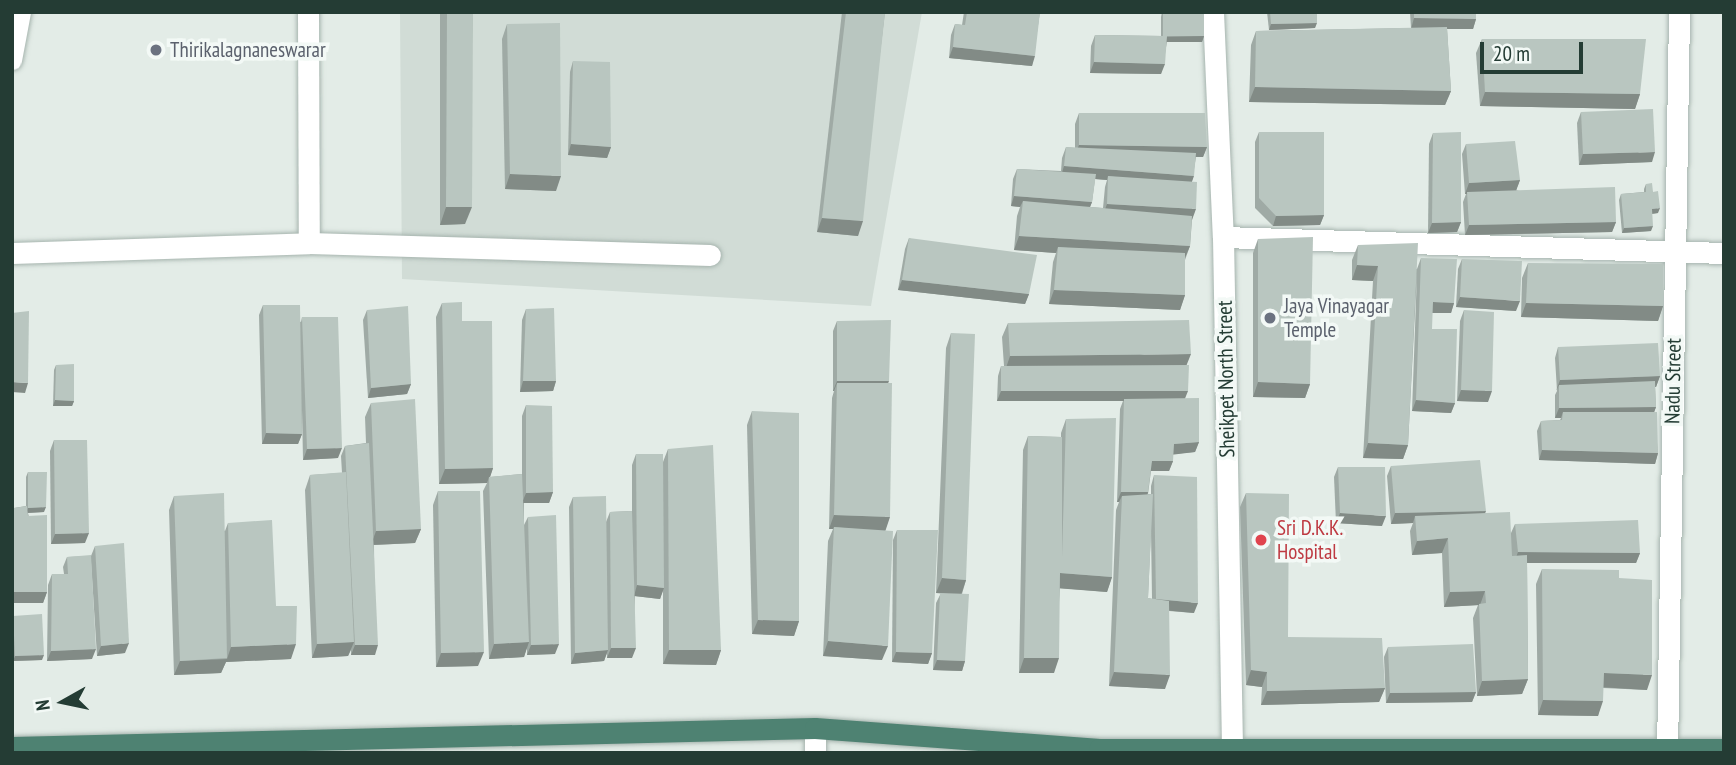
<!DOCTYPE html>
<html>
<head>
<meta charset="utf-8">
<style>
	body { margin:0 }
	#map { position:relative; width:1736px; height:765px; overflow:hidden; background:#e3ece7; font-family:"PT Sans Narrow",sans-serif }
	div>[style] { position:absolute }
	.built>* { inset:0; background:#d1dcd6 }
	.roads { filter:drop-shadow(0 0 2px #a6b4ae) drop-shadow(0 0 2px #a6b4ae) }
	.service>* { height:19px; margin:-9.5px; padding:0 9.5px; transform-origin:9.5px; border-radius:9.5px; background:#fff }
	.minor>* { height:21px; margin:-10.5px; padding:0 10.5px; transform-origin:10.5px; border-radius:10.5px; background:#fff }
	.secondary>* { height:21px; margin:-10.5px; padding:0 10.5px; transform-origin:10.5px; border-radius:10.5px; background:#fff }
	.trunk>* { height:21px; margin:-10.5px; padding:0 10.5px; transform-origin:10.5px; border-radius:10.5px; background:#4e8272 }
	.wall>* { inset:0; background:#9faaa5 }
	.shaded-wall>* { inset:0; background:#828b86 }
	.building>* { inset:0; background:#b9c6c0 }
	.dots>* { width:19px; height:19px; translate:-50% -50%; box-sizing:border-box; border:4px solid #f3f9f6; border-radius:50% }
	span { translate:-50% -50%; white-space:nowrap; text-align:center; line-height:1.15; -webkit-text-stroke:7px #f3f9f6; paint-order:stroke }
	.worship-label { font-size:21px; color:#5b616d }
	.left { translate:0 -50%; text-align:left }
	.street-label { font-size:21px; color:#243c34 }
	.health-label { font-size:21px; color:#be3a42 }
	.frame { position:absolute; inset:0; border:14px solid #243c34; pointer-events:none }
	.north { position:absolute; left:28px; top:667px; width:70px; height:70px; -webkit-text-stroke:5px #f3f9f6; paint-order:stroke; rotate:261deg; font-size:19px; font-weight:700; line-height:28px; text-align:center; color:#243c34 }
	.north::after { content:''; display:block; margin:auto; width:24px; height:32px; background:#243c34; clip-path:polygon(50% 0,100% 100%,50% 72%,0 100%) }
	.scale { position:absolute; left:1480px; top:42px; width:103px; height:32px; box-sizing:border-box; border:4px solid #243c34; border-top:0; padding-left:9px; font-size:21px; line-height:24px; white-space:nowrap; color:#243c34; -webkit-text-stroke:5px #f3f9f6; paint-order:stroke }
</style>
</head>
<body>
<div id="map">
	<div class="built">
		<i style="clip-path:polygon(400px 12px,922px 12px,871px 306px,402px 279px)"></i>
	</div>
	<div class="roads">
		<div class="service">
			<i style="left:12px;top:60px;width:49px;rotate:-79.4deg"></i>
		</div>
		<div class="minor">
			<i style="left:308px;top:12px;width:231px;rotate:89.8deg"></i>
			<i style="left:1213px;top:12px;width:225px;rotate:87.5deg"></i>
			<i style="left:1223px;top:237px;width:509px;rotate:88.99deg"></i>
			<i style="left:1223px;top:237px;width:501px;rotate:1.83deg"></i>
			<i style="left:12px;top:253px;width:297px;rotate:-1.9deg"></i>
			<i style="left:309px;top:243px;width:401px;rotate:1.7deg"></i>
			<i style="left:1667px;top:753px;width:741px;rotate:-89.07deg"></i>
		</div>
		<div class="secondary">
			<i style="left:815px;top:753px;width:25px;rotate:-90deg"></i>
		</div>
		<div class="trunk">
			<i style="left:12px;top:747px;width:803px;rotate:-1.36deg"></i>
			<i style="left:815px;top:728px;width:285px;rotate:4.2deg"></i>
			<i style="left:1099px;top:749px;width:625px"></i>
		</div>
	</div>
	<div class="wall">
		<i style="clip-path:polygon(440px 12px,473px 12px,465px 224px,440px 225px)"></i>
		<i style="clip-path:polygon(842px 12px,885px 12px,858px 236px,817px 232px)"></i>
		<i style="clip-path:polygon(964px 12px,1040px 12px,1032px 66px,949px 58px,951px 35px,955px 24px,962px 25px)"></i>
		<i style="clip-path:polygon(1162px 12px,1204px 36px,1202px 42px,1167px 42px,1161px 74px,1090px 73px,1091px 46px,1095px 35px,1161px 36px,1161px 17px)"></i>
		<i style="clip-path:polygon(1267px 12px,1317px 12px,1315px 28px,1269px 30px)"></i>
		<i style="clip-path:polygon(1410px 12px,1476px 12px,1476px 19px,1473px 29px,1447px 29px,1451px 91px,1445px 105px,1249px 102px,1251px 45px,1256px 31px,1411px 28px)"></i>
		<i style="clip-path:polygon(507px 24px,556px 191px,505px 189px,502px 39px)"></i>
		<i style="clip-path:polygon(1482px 39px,1640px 94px,1635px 109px,1480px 106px,1476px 53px)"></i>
		<i style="clip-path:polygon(573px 61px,611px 147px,607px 158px,568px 155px,570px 72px)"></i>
		<i style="clip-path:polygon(1581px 112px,1652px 162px,1579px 165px,1577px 123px)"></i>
		<i style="clip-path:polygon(evenodd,1079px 113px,1207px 147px,1203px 157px,1196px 157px,1192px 181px,1192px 220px,1190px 246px,1185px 260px,1185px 295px,1180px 310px,1049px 304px,1053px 262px,1056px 253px,1014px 250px,1017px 216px,1020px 207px,1011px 206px,1013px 179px,1017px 169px,1061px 171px,1062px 158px,1066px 147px,1075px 148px,1075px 124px,1079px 113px,1095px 179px,1107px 180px,1105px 187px,1103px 208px,1090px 207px,1092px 202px,1095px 179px)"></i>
		<i style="clip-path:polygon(1259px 132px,1324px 215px,1320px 225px,1273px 226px,1255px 208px,1255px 142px)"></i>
		<i style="clip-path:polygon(1433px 133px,1461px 222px,1457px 232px,1428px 233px,1429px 144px)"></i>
		<i style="clip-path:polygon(1466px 144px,1520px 180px,1516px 190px,1616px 222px,1612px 232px,1465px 235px,1463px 202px,1466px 194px,1465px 194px,1462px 154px)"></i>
		<i style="clip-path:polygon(1646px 184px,1653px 192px,1658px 213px,1652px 214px,1651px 231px,1622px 233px,1619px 200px,1621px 194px,1644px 192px,1644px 189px)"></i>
		<i style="clip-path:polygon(909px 238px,1029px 294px,1025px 304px,898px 290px,905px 249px)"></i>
		<i style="clip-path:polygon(1258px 239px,1310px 384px,1305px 398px,1253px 397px,1253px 253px)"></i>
		<i style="clip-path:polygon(1358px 245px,1417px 269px,1421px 258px,1454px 303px,1451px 313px,1432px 313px,1432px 329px,1455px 403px,1451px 413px,1412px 411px,1417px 273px,1408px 445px,1403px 459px,1363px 458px,1373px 281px,1352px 280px,1352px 260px)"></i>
		<i style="clip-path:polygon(1462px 259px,1516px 311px,1456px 307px,1458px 269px)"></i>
		<i style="clip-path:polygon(1528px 263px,1663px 306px,1658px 321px,1521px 317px,1522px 278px)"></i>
		<i style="clip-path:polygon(442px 303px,462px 321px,493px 468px,490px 477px,522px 474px,522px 416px,526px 405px,553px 492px,549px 503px,524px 503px,524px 525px,528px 517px,555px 654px,527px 655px,527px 647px,524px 657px,489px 659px,483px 491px,487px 483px,439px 484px,436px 317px)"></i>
		<i style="clip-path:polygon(263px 305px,301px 322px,302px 317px,338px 458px,303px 460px,302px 410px,302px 434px,298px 444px,262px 444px,259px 315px)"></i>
		<i style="clip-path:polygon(526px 309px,556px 381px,553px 391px,520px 392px,522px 320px)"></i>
		<i style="clip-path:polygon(367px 310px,411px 384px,407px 394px,368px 398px,363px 320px)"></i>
		<i style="clip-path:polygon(1464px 310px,1488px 402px,1457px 401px,1460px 321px)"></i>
		<i style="clip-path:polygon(837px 321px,888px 383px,882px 660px,823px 656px,828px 541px,833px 529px,829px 529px,832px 398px,834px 391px,833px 391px,833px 331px)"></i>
		<i style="clip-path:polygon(evenodd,1008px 323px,1187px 365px,1185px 398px,1199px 442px,1195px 452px,1173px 454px,1173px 461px,1169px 471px,1151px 471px,1148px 494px,1151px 494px,1151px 486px,1154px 475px,1194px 613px,1169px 611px,1165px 689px,1109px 686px,1116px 510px,1119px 502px,1117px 502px,1120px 409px,1123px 401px,997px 401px,998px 376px,1001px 366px,1004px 366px,1002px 337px,1008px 323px,1151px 530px,1152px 599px,1148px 598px,1151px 530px)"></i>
		<i style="clip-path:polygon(951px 333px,966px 580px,962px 594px,965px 661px,962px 671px,933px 670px,936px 603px,941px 593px,936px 593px,946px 348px)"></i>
		<i style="clip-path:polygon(1558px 347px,1660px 376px,1656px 387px,1655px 387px,1656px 407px,1654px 412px,1658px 453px,1655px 464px,1539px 460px,1537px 431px,1541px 421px,1560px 420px,1561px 418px,1555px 418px,1555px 395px,1557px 391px,1555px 358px)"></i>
		<i style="clip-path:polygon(56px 365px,74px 401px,72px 406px,53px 406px,54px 370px)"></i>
		<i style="clip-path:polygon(371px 403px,421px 529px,415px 543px,374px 545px,375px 655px,351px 655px,351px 650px,348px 656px,312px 658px,305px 490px,310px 475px,342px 473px,341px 456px,345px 446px,366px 443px,365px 417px)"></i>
		<i style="clip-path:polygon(752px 411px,799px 621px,794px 636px,752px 634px,747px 425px)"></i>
		<i style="clip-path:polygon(1066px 419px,1112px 577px,1107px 592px,1060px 588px,1054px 673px,1019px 673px,1023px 450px,1028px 436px,1061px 437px,1061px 433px)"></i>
		<i style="clip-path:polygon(54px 440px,85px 543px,51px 544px,50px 451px)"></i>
		<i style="clip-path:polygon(668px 449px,721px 650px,716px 665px,663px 664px,663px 590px,660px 599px,635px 596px,632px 658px,607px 658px,607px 653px,604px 661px,571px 664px,569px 507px,573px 497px,606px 522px,610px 512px,632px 511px,632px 465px,636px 454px,663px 462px)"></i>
		<i style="clip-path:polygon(1391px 466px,1485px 513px,1511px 533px,1515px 524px,1640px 553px,1636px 563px,1527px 563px,1528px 679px,1522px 694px,1477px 696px,1473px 618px,1478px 605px,1444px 607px,1442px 553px,1412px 555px,1410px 531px,1413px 523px,1391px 524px,1387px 476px)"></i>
		<i style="clip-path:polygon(1338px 467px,1382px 526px,1336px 523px,1334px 477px)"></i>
		<i style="clip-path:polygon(28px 472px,44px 512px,28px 513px,47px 592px,43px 603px,12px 603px,12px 513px,14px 508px,26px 506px,26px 477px)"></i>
		<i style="clip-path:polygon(438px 491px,478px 666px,436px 667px,433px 505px)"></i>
		<i style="clip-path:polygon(1246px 493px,1288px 637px,1385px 688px,1379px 702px,1261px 705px,1262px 687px,1246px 685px,1240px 507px)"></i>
		<i style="clip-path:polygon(174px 496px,225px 531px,228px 523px,276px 606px,291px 659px,226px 662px,221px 673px,174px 675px,169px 510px)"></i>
		<i style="clip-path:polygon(897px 530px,932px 653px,928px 664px,892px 662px,893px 540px)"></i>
		<i style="clip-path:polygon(95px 546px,125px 653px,97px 656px,91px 562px,92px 659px,47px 661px,48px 585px,52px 574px,64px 574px,63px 567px,67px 557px,91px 556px)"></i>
		<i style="clip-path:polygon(1542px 569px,1619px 578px,1647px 690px,1603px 688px,1598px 716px,1538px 715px,1536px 584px)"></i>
		<i style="clip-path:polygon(13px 616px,42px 660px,13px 661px,12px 643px)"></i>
		<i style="clip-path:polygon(1388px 647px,1476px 692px,1472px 702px,1386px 703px,1384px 657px)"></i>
	</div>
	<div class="shaded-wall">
		<i style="clip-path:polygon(1414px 18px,1476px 19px,1473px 29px,1411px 29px)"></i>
		<i style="clip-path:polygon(1317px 23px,1315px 28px,1269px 30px,1271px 24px)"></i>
		<i style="clip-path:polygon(1204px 36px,1202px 42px,1161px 42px,1163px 37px)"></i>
		<i style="clip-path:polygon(953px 47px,1035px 56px,1032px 66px,949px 58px)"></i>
		<i style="clip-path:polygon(1094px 62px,1165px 64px,1161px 74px,1090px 73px)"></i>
		<i style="clip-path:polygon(1255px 87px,1451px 91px,1445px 105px,1249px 102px)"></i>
		<i style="clip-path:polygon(1485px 92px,1640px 94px,1635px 109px,1480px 106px)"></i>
		<i style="clip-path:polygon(571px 144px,611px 147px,607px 158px,568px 155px)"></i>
		<i style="clip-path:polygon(1079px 145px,1207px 147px,1203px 157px,1075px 155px)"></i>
		<i style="clip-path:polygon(1655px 152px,1652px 162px,1579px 165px,1583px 154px)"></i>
		<i style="clip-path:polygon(1064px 166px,1194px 176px,1190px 187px,1108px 176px,1107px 180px,1061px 176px)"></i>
		<i style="clip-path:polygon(510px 174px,561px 176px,556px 191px,505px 189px)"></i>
		<i style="clip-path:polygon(1520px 180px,1516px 191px,1465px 194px,1469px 183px)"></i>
		<i style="clip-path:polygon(1014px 196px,1092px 202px,1088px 212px,1023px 201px,1020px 207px,1011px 206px)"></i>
		<i style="clip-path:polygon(1107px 204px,1196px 209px,1192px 220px,1103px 215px)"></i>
		<i style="clip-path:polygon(446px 207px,472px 207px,465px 224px,440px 225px)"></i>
		<i style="clip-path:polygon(1660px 208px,1658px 213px,1650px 214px,1652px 209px)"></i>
		<i style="clip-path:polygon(1324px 215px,1320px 225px,1273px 226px,1276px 216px)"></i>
		<i style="clip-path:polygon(822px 218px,863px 221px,858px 236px,817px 232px)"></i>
		<i style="clip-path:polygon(1461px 222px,1457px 232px,1428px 233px,1432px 223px)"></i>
		<i style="clip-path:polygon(1616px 222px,1612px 232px,1465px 235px,1469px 225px)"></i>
		<i style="clip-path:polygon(1653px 226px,1651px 231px,1622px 233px,1624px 228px)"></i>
		<i style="clip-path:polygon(1019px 236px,1190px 246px,1184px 260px,1058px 247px,1056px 253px,1014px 250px)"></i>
		<i style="clip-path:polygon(1357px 265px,1378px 266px,1373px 281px,1352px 280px)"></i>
		<i style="clip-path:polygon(902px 280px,1029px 294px,1025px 304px,898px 290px)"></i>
		<i style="clip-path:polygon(1054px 290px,1185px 295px,1180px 310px,1049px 304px)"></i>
		<i style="clip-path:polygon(1460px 297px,1520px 301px,1516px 311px,1456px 307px)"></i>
		<i style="clip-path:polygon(1433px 302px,1454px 303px,1451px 313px,1429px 313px)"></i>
		<i style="clip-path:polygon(1526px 303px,1663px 306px,1658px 321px,1521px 317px)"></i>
		<i style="clip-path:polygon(1191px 354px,1185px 369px,1005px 371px,1010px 356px)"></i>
		<i style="clip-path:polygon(1660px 376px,1656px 387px,1559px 391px,1559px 385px,1556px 391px,1560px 380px)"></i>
		<i style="clip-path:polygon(523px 381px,556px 381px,553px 391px,520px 392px)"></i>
		<i style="clip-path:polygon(837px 381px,889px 381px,885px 391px,837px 383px,834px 391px,833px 391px)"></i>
		<i style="clip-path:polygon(12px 382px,28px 383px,25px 393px,12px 392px)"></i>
		<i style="clip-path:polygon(1258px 382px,1310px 384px,1305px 398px,1253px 397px)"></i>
		<i style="clip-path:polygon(411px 384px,407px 394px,368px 398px,371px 388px)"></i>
		<i style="clip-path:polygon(1461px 390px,1492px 391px,1488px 402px,1457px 401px)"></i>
		<i style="clip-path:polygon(1001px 391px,1188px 391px,1184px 401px,997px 401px)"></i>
		<i style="clip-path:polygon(55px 400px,74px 401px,72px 406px,53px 406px)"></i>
		<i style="clip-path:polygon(1416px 400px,1455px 403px,1451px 413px,1412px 411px)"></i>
		<i style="clip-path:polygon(1656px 407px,1652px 418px,1563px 412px,1561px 418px,1555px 418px,1559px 408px)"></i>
		<i style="clip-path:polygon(266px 433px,302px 434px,298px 444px,262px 444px)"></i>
		<i style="clip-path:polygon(1199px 442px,1195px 452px,1170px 455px,1174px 444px)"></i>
		<i style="clip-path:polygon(1368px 443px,1408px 445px,1403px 459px,1363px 458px)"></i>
		<i style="clip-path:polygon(342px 448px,338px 458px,303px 460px,307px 449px)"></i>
		<i style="clip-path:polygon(1542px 450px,1658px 453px,1655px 464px,1539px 460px)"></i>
		<i style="clip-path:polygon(1152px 461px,1173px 461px,1169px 471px,1148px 471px)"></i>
		<i style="clip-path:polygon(493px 468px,489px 480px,489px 477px,487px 483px,439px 484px,445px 469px)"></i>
		<i style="clip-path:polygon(553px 492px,549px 503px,522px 503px,526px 493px)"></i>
		<i style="clip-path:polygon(1121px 492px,1148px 492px,1145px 502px,1122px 496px,1119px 502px,1117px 502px)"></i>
		<i style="clip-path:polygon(46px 507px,44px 512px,26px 513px,28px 508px)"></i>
		<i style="clip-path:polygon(1486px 511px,1482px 521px,1415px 516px,1413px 523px,1391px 524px,1395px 513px)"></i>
		<i style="clip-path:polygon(1340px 513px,1386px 516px,1382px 526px,1336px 523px)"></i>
		<i style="clip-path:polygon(834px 515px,890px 517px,885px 532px,834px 527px,833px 529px,829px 529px)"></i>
		<i style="clip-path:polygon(421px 529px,415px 543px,371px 545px,376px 531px)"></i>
		<i style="clip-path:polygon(89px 533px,85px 543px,51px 544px,55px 534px)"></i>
		<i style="clip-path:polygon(1448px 538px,1442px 553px,1412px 555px,1417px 541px)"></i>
		<i style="clip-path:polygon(1518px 552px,1640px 553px,1636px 563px,1514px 563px)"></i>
		<i style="clip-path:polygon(1060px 573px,1112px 577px,1107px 592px,1055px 588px)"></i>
		<i style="clip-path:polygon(942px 578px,966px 580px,961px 595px,936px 593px)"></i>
		<i style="clip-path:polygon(637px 585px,664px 588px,660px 599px,634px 596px)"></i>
		<i style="clip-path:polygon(1485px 591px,1480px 605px,1444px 607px,1450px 592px)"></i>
		<i style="clip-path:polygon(14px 592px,47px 592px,43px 603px,12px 603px,12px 598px)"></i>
		<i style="clip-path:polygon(1156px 599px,1198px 603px,1194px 613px,1152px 609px)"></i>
		<i style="clip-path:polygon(758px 620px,799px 621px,794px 636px,752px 634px)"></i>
		<i style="clip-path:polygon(828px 641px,888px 646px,882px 660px,823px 656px)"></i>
		<i style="clip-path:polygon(354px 642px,348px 656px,312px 658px,317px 644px)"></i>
		<i style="clip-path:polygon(529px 642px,524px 657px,489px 659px,494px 644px)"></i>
		<i style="clip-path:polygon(129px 643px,125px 653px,97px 656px,101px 646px)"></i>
		<i style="clip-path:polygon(296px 644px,291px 659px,226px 662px,221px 673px,174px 675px,180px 661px,227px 659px,231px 647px)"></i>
		<i style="clip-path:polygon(559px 644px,555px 654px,527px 655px,531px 645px)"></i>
		<i style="clip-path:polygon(355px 645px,378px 645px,375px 655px,351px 655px)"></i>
		<i style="clip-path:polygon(611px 648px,636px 648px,632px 658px,607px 658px)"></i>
		<i style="clip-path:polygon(96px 649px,92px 659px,47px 661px,51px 651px)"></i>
		<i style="clip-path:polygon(608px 650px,604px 661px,571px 664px,575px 653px)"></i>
		<i style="clip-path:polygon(669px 650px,721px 650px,716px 665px,663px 664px)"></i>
		<i style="clip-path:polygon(484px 652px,478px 666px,436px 667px,441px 653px)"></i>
		<i style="clip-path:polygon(896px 652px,932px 653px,928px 664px,892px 662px)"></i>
		<i style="clip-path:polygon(44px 655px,42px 660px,13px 661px,15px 656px)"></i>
		<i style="clip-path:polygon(1024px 658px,1059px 658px,1054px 673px,1019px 673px)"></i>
		<i style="clip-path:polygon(937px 660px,965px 661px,962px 671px,933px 670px)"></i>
		<i style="clip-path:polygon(1251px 670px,1267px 672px,1262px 687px,1246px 685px)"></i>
		<i style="clip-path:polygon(1114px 672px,1170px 675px,1165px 689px,1109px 686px)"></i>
		<i style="clip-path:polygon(1604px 673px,1652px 675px,1647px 690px,1599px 687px)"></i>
		<i style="clip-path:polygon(1528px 679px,1522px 694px,1477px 696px,1482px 681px)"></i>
		<i style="clip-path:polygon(1385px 688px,1379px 702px,1261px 705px,1267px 691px)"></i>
		<i style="clip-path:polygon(1476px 692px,1472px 702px,1386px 703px,1390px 693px)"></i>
		<i style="clip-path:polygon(1543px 700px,1603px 701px,1598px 716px,1538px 715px)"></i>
	</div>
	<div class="building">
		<i style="clip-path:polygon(447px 12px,473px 12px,472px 207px,446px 207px)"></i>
		<i style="clip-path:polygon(846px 12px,885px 12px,863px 221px,822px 218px)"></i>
		<i style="clip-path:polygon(967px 12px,1040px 12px,1035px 56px,953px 47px,955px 24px,965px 25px)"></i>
		<i style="clip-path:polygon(1163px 12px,1204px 12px,1204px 36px,1163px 36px)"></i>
		<i style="clip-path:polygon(1270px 12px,1317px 12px,1317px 23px,1271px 24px)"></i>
		<i style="clip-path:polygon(1414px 12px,1476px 12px,1476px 19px,1414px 18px)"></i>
		<i style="clip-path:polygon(560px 23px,561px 176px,510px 174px,507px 24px)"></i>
		<i style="clip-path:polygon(1447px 27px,1451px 91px,1255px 87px,1256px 31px)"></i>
		<i style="clip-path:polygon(1095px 35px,1167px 36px,1165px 64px,1094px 62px)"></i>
		<i style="clip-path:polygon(1482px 39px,1646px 39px,1640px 94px,1485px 92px)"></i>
		<i style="clip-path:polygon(573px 61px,610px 62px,611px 147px,571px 144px)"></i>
		<i style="clip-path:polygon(1653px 109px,1655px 152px,1583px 154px,1581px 112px)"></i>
		<i style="clip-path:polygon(1079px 113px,1205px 113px,1207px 147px,1079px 145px)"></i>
		<i style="clip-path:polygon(1259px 132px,1324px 132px,1324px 215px,1276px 216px,1259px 198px)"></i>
		<i style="clip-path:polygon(1461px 132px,1461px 222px,1432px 223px,1433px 133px)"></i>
		<i style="clip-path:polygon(1515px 141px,1520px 180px,1469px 183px,1466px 144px)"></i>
		<i style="clip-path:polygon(1066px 147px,1196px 153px,1194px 176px,1064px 166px)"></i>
		<i style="clip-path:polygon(1017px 169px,1096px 174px,1092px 202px,1014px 196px)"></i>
		<i style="clip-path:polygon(1108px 176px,1197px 182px,1196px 209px,1107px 204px)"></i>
		<i style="clip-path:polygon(1652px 183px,1653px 192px,1658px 191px,1660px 208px,1652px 209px,1653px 226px,1624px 228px,1621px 194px,1646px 192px,1646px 184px)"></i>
		<i style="clip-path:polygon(1615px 187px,1616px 222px,1469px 225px,1467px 192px)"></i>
		<i style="clip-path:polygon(1023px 201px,1192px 216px,1190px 246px,1019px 236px)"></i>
		<i style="clip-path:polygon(1313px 237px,1310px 384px,1258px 382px,1258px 239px)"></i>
		<i style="clip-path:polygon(909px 238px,1037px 255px,1029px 294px,902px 280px)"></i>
		<i style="clip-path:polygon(1418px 243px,1408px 445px,1368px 443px,1378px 266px,1357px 265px,1358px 245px)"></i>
		<i style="clip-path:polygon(1058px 247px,1185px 253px,1185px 295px,1054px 290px)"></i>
		<i style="clip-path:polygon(1421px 258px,1457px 259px,1454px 303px,1433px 302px,1432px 329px,1457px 329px,1455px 403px,1416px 400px)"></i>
		<i style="clip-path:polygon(1462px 259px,1522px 261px,1520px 301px,1460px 297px)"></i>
		<i style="clip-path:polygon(1528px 263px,1663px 264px,1663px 306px,1526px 303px)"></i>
		<i style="clip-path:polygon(462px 302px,462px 321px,492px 321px,493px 468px,445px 469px,442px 303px)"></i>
		<i style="clip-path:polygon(263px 305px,300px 305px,302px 434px,266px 433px)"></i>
		<i style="clip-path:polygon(408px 306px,411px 384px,371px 388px,367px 310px)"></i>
		<i style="clip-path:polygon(554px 308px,556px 381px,523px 381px,526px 309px)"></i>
		<i style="clip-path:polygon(1464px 310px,1494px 312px,1492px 391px,1461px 390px)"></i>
		<i style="clip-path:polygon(29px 311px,28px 383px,12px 382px,12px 313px)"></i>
		<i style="clip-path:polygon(302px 317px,338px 317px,342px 448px,307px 449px)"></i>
		<i style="clip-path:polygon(891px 320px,889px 381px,837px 381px,837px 321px)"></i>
		<i style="clip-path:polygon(1189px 320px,1191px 354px,1010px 356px,1008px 323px)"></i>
		<i style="clip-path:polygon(951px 333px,975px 334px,966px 580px,942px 578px)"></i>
		<i style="clip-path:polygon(1658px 343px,1660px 376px,1560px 380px,1558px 347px)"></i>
		<i style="clip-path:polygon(74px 364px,74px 401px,55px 400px,56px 365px)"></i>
		<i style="clip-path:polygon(1189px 365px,1188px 391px,1001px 391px,1001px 366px)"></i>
		<i style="clip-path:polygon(1655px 381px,1656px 407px,1559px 408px,1559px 385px)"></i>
		<i style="clip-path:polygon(837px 383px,892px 383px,890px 517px,834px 515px)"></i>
		<i style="clip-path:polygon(1199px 398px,1199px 442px,1174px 444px,1173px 461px,1152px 461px,1148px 492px,1121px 492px,1124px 399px)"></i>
		<i style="clip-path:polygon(415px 399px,421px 529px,376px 531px,371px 403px)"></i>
		<i style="clip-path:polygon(526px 405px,552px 406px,553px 492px,526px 493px)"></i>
		<i style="clip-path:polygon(752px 411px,799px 413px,799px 621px,758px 620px)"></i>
		<i style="clip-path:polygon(1563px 412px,1657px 412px,1658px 453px,1542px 450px,1541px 421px,1562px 420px)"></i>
		<i style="clip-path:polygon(1116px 418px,1112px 577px,1060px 573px,1059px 658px,1024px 658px,1028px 436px,1062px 437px,1062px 557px,1066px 419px)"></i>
		<i style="clip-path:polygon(54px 440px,87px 440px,89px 533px,55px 534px)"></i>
		<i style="clip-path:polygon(369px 443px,378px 645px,355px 645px,345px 446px)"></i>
		<i style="clip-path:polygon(713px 445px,721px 650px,669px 650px,668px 449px)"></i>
		<i style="clip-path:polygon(636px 454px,663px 454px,664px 588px,637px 585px)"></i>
		<i style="clip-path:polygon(1480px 460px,1486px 511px,1395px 513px,1391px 466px)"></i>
		<i style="clip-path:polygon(1338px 467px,1385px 467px,1386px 516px,1340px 513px)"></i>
		<i style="clip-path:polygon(28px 472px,47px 472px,46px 507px,28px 508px)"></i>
		<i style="clip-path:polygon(346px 472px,354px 642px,317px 644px,310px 475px)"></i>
		<i style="clip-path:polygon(522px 474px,529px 642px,494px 644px,489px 477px)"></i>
		<i style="clip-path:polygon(1154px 475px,1197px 477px,1198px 603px,1156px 599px)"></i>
		<i style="clip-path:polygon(438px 491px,480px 491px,484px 652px,441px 653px)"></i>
		<i style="clip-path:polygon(224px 493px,227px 658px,180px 661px,174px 496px)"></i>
		<i style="clip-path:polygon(1246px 493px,1289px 494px,1288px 637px,1382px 638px,1385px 688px,1267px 691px,1267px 672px,1251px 670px)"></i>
		<i style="clip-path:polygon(1153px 494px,1148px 598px,1169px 601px,1170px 675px,1114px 672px,1122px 496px)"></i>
		<i style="clip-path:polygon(606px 496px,608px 650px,575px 653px,573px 497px)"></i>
		<i style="clip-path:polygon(27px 506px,28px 516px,47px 515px,47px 592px,14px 592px,14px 508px)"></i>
		<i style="clip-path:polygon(632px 511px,636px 648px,611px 648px,610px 512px)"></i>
		<i style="clip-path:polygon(1510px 512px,1512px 556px,1527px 555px,1528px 679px,1482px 681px,1479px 604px,1486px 603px,1485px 591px,1450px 592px,1448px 538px,1417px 541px,1415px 516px)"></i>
		<i style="clip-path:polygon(556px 515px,559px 644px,531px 645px,528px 517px)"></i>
		<i style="clip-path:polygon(272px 520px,276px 606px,297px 606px,296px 644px,231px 647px,228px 523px)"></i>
		<i style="clip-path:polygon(1638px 520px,1640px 553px,1518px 552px,1515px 524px)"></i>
		<i style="clip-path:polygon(834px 527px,893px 531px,888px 646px,828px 641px)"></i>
		<i style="clip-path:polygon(897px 530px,938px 530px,932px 653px,896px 652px)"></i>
		<i style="clip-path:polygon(124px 543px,129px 643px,101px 646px,95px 546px)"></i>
		<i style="clip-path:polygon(91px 555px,96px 649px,51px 651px,52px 574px,68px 574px,67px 557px)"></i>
		<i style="clip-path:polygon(1542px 569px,1619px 570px,1619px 578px,1652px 580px,1652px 675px,1604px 673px,1603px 701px,1543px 700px)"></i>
		<i style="clip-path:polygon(940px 593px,969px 594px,965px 661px,937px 660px)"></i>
		<i style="clip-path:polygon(42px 614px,44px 655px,15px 656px,13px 616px)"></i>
		<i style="clip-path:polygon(1473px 644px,1476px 692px,1390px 693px,1388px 647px)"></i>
	</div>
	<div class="dots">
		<i style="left:156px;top:50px;background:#6b7280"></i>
		<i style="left:1270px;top:318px;background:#6b7280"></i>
		<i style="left:1261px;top:540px;background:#e0444e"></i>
	</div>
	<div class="worship-label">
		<span class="left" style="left:170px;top:50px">Thirikalagnaneswarar</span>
		<span class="left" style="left:1284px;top:318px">Jaya Vinayagar<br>Temple</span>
	</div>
	<div class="street-label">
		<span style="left:1226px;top:379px;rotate:-91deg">Sheikpet North Street</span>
		<span style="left:1673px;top:381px;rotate:-89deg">Nadu Street</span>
	</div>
	<div class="health-label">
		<span class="left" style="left:1277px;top:540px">Sri D.K.K.<br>Hospital</span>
	</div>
	<div class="frame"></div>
	<div class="north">N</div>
	<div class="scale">20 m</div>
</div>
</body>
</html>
